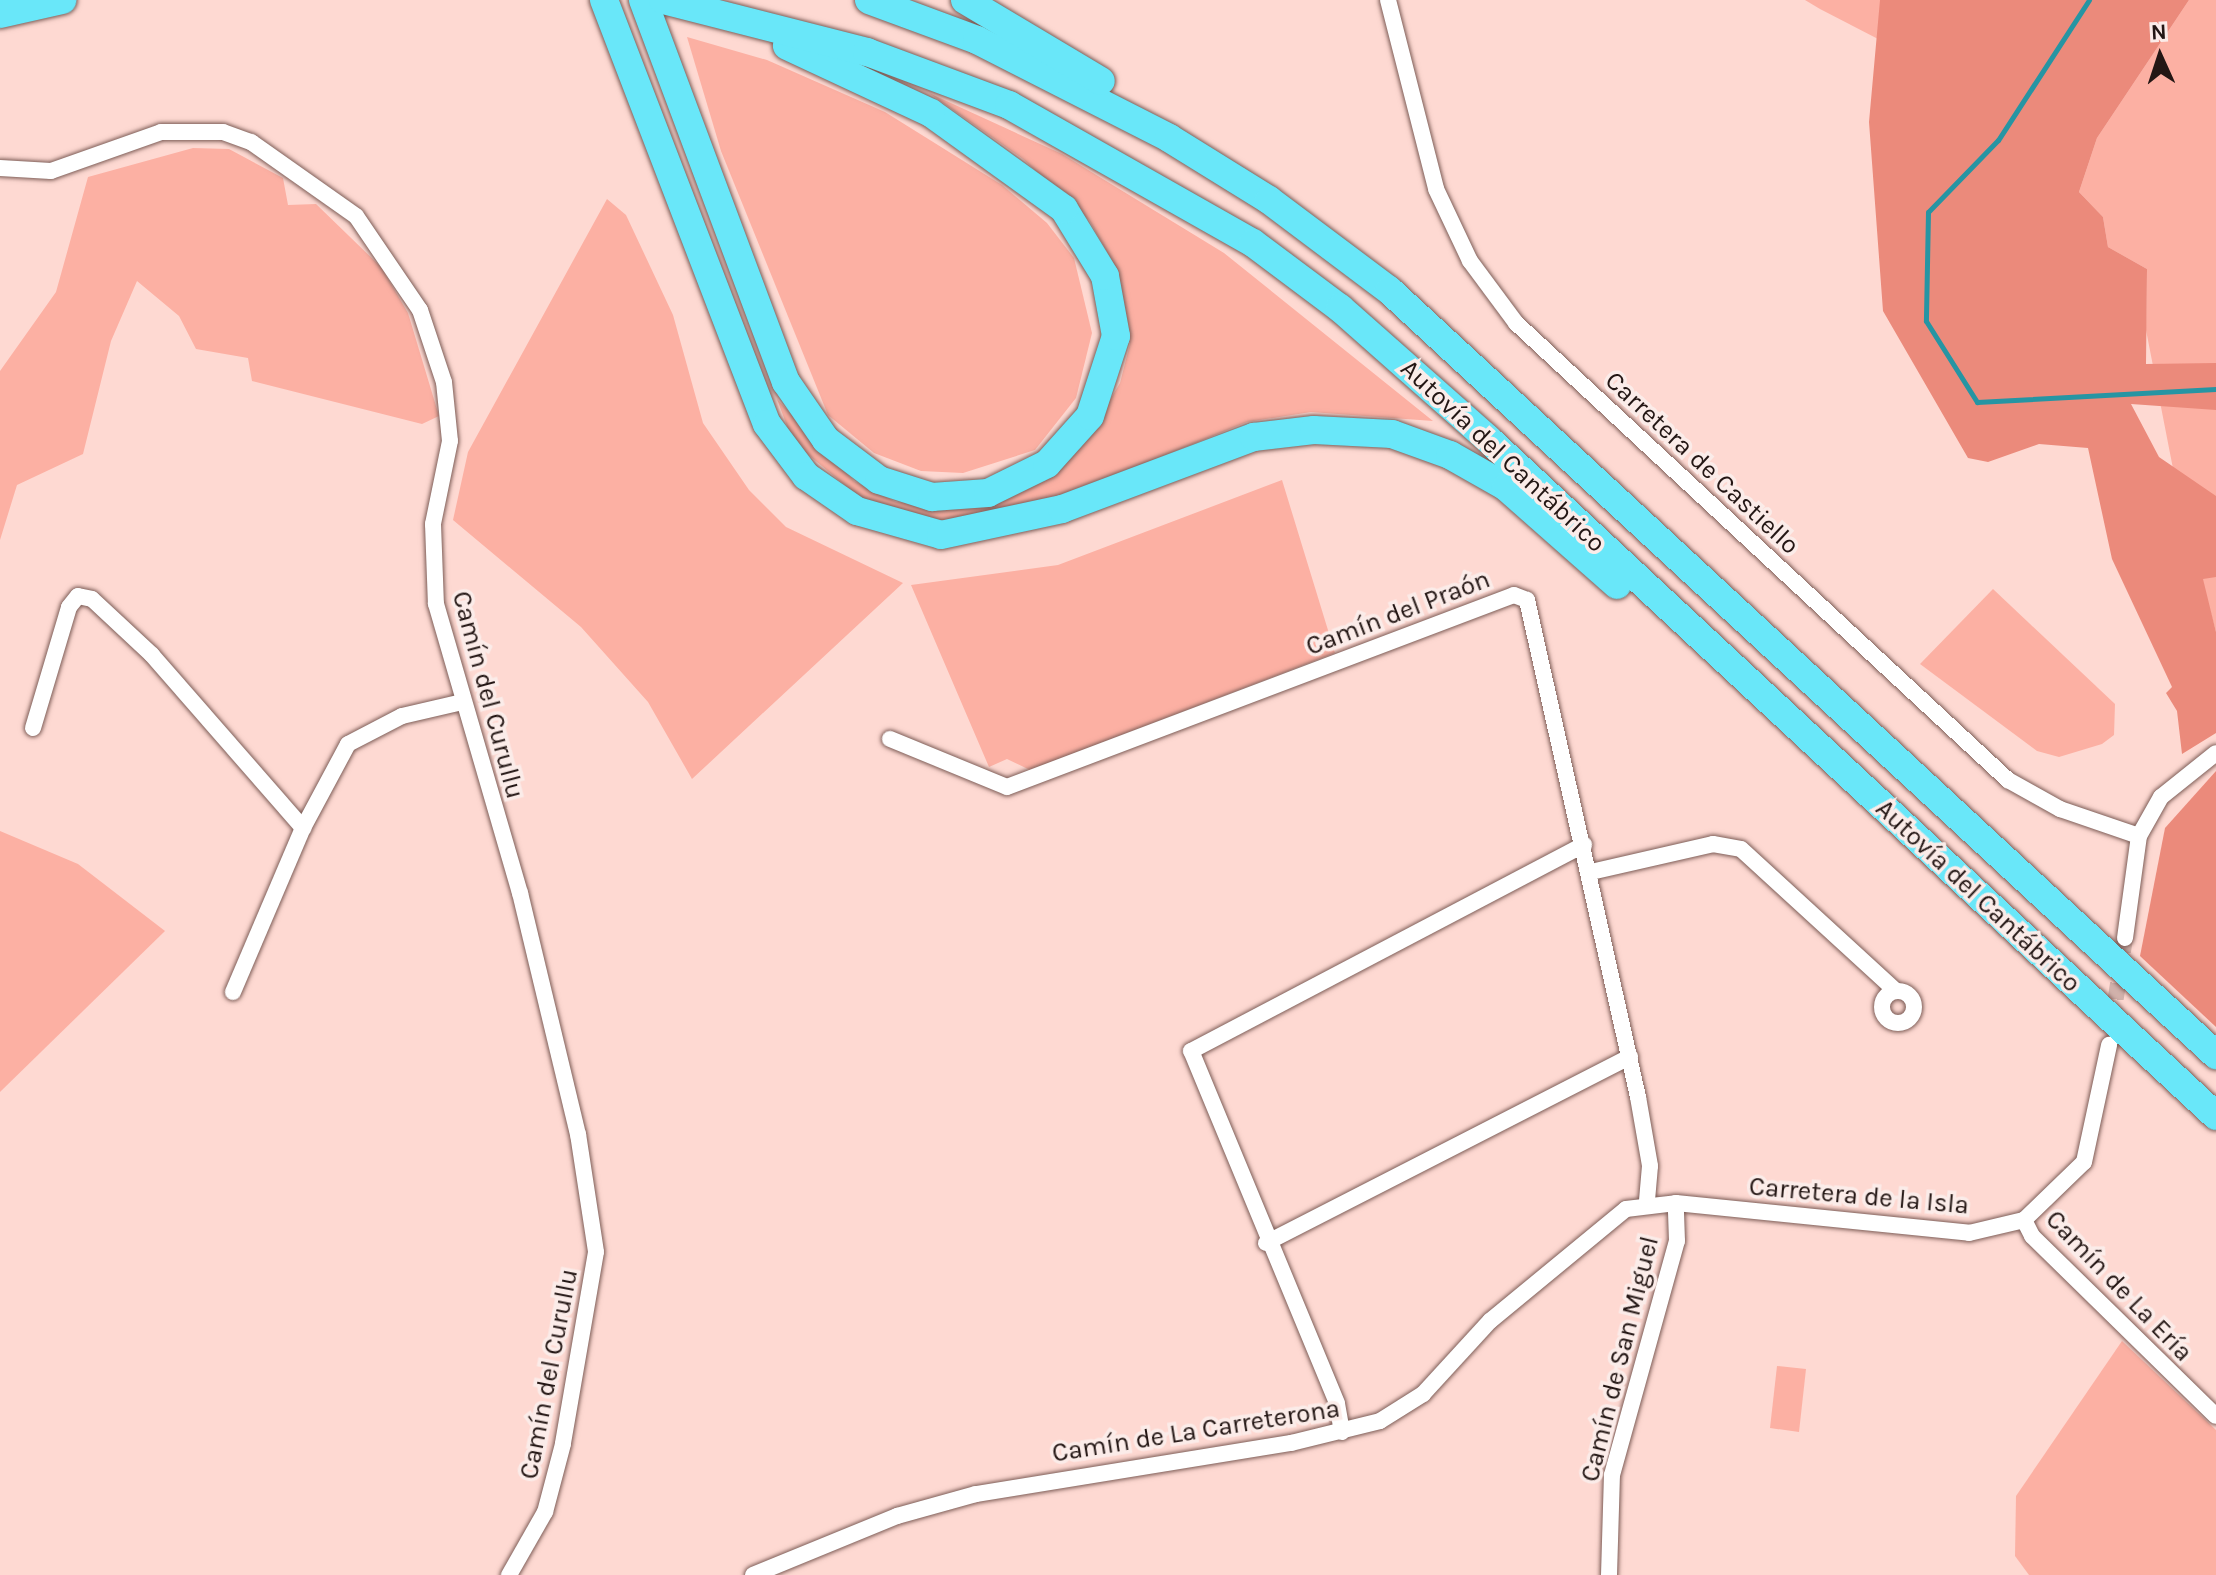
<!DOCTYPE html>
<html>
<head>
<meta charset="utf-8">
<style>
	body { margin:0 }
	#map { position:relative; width:2216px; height:1575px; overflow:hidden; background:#fed9d2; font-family:Karla,sans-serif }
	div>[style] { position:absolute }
	.green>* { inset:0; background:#fcb0a3 }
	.forest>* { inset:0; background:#eb8a7b }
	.stream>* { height:5px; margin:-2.5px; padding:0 2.5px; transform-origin:2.5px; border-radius:2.5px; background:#2695a3 }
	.minor-tunnel>* { height:16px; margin-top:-8px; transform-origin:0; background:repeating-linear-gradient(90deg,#d2b2ac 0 16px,transparent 0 24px) }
	.roads { filter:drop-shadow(0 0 2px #7d5d57) drop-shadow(0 0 2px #7d5d57) }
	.minor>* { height:16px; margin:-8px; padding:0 8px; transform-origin:8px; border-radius:8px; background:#fff }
	.minor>.ring { margin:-8px; padding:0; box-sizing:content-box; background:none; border:16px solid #fff; border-radius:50% }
	.motorway>* { height:28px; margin:-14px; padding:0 14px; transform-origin:14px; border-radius:14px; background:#69e7f9 }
	span { translate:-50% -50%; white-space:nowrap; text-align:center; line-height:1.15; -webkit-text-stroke:7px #fbece9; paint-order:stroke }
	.street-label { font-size:26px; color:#231614 }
	.north { position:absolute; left:2120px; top:16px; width:80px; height:80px; -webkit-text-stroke:6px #fbece9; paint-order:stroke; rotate:357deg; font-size:22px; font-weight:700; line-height:32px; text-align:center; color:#231614 }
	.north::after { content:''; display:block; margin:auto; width:28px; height:36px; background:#231614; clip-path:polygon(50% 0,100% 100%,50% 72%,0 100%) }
</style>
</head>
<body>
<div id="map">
	<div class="green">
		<i style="clip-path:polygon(1805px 0,1880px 0,1880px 40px,1820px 9px)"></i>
		<i style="clip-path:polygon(2189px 0,2216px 0,2216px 632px,2176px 484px,2146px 330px,2147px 269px,2108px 247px,2103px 217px,2079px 192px,2097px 138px)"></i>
		<i style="clip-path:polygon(687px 37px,767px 60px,885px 112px,1002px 185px,1047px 223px,1074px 258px,1092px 333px,1076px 398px,1035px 450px,963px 473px,921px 471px,874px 453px,828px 415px,721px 151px)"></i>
		<i style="clip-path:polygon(929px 93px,1062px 154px,1224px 253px,1433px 421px,1311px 412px,1247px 422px,1082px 489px,961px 523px,907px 519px,870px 506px,793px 442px,777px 399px,854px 481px,896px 502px,950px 507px,1089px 436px,1120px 383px,1130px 344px,1118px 271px,1089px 220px,1023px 159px)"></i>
		<i style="clip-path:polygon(193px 148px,229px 149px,283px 178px,288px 205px,316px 204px,381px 267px,408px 313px,439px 416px,422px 424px,252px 381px,248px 358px,196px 349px,179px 316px,137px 281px,111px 341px,83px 454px,17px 485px,0 540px,0 371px,56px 292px,88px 177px)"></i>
		<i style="clip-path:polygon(607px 199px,626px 215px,673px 315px,703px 423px,749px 490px,786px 527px,903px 583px,692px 779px,648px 702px,581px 627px,453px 520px,468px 452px)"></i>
		<i style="clip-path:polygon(1282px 480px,1335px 653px,1030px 770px,1007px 759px,989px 767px,911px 585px,1058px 565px)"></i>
		<i style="clip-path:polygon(1993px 589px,2115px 704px,2114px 735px,2102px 744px,2059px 757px,2037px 751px,1920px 664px)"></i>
		<i style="clip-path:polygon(0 831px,78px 864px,165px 931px,0 1092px)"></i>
		<i style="clip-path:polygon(2122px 1341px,2216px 1430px,2216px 1575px,2029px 1575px,2015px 1556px,2016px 1496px)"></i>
		<i style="clip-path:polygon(1777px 1366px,1806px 1369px,1799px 1432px,1770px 1428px)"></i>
	</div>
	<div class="forest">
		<i style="clip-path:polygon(1880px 0,2189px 0,2097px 138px,2079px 192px,2103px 217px,2108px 247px,2147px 269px,2146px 364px,2216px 363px,2216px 410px,2131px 404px,2159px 457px,2216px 496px,2216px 577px,2203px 579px,2216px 632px,2216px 733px,2182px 754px,2177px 711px,2166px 693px,2172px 687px,2112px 559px,2088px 448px,2039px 444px,1988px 462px,1968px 458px,1883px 311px,1869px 122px)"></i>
		<i style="clip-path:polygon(2216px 771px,2216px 1027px,2140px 956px,2165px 828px)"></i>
	</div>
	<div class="stream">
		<i style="left:2089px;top:0;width:167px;rotate:123deg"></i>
		<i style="left:1998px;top:140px;width:100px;rotate:134.2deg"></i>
		<i style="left:1928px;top:212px;width:109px;rotate:91.1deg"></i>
		<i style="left:1926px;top:321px;width:96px;rotate:57.8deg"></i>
		<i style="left:1977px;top:402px;width:239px;rotate:-3.1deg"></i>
	</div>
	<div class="minor-tunnel">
		<i style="left:2112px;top:1023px;width:86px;rotate:-81.3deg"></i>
	</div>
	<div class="roads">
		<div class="minor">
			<i style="left:1388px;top:0;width:195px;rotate:75.7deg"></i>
			<i style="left:1436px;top:189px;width:80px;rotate:64.7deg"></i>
			<i style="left:1470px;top:261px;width:77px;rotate:53.4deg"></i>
			<i style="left:1516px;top:323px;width:672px;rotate:42.89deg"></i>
			<i style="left:2008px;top:780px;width:60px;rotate:29.1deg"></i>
			<i style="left:2060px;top:809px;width:83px;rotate:18.9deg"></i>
			<i style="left:0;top:168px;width:51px;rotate:3.4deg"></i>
			<i style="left:51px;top:171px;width:117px;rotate:-19.5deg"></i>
			<i style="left:161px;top:132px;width:62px"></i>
			<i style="left:223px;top:132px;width:30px;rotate:20deg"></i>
			<i style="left:251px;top:142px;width:128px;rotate:35.2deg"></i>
			<i style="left:356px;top:216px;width:114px;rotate:55.8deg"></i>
			<i style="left:420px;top:310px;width:76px;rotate:71.6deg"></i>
			<i style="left:444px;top:382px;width:59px;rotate:84.2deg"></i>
			<i style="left:450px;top:441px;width:85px;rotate:101.6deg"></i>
			<i style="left:433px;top:524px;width:80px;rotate:87.9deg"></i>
			<i style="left:436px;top:604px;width:301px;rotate:73.8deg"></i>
			<i style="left:520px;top:893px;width:248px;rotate:76.5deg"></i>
			<i style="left:578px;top:1134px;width:119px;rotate:81.3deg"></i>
			<i style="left:596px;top:1252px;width:195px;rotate:99.8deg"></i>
			<i style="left:563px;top:1444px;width:70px;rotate:104.8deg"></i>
			<i style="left:545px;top:1512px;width:73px;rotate:119.7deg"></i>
			<i style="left:33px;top:728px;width:126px;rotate:-73.4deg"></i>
			<i style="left:69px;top:607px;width:14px;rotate:-51deg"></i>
			<i style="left:78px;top:596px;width:14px;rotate:12deg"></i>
			<i style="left:92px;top:599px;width:82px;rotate:43deg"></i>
			<i style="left:152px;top:655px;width:230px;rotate:48.9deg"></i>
			<i style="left:890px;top:739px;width:126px;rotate:22.3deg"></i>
			<i style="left:1007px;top:787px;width:542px;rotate:-20.74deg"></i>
			<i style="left:1514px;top:595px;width:14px;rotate:21deg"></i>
			<i style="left:1527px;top:600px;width:509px;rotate:77.41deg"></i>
			<i style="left:1638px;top:1097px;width:70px;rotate:80.1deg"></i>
			<i style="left:1650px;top:1166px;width:37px;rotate:95deg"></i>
			<i style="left:1591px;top:872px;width:125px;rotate:-12.9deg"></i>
			<i style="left:1713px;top:844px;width:28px;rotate:10deg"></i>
			<i style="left:1741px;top:849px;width:210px;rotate:42.5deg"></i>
			<i style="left:2125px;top:938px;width:103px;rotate:-82.2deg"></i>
			<i style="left:2139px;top:836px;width:45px;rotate:-60.6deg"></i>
			<i style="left:2161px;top:797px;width:70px;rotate:-38.7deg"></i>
			<i class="ring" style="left:1882px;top:991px;width:16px;height:16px"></i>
			<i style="left:233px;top:992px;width:178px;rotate:-66.9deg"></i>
			<i style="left:303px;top:828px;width:95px;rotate:-61.8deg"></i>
			<i style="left:348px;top:744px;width:61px;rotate:-27.4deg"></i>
			<i style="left:402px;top:716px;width:62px;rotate:-13.1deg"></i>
			<i style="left:2024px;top:1220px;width:18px;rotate:63deg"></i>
			<i style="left:2032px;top:1236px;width:257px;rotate:44.4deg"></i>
			<i style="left:1266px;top:1243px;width:409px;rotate:-27.1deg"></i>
			<i style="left:1342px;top:1432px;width:29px;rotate:-100deg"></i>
			<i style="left:1337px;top:1403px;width:381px;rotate:-112.5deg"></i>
			<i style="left:1191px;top:1051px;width:444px;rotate:-27.7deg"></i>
			<i style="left:753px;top:1575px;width:156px;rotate:-22.3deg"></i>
			<i style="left:897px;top:1516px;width:82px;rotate:-15.6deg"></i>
			<i style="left:976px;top:1494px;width:319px;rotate:-9.2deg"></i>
			<i style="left:1291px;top:1443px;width:92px;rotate:-13.9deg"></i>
			<i style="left:1380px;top:1421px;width:51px;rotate:-32.1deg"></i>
			<i style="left:1423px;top:1394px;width:99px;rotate:-47.5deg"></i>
			<i style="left:1490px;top:1321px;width:176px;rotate:-39.5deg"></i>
			<i style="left:1626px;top:1209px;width:50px;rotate:-6.8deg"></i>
			<i style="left:1676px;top:1203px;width:295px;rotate:5.8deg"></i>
			<i style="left:1969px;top:1233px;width:57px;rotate:-13.3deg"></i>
			<i style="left:2024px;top:1220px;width:83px;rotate:-44deg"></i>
			<i style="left:2084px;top:1162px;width:120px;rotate:-77.9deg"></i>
			<i style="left:1609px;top:1575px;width:100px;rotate:-88.3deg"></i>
			<i style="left:1612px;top:1475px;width:243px;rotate:-74.5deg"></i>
			<i style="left:1677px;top:1241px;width:38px;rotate:-92deg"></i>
		</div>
		<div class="motorway">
			<i style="left:604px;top:0;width:454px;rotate:69deg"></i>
			<i style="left:767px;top:424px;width:65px;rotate:53.1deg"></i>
			<i style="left:806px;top:476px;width:62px;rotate:34.5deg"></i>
			<i style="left:857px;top:511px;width:87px;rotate:15.9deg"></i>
			<i style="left:941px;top:535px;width:124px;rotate:-12.1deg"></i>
			<i style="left:1062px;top:509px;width:205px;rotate:-20.6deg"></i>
			<i style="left:1254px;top:437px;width:60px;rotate:-6.7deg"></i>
			<i style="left:1314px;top:430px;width:78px;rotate:2.9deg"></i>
			<i style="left:1392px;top:434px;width:62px;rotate:19.9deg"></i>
			<i style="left:1450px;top:455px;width:64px;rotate:29.7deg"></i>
			<i style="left:1506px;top:487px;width:148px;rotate:41.4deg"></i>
			<i style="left:643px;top:0;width:408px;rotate:69.5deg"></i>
			<i style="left:786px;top:382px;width:70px;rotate:55.4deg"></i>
			<i style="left:826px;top:440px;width:66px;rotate:37deg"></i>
			<i style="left:879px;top:480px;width:56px;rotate:17.8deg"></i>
			<i style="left:932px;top:497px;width:56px;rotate:-4.1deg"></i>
			<i style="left:988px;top:493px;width:66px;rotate:-26.2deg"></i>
			<i style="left:1047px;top:464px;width:64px;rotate:-48.1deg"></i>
			<i style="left:1090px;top:416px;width:84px;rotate:-72deg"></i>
			<i style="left:1116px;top:336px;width:61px;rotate:-100.4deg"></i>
			<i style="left:1105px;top:276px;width:79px;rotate:-121.5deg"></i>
			<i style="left:1064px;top:209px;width:164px;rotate:-144.2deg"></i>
			<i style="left:931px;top:113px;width:159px;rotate:-155deg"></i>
			<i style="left:663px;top:0;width:211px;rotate:14.3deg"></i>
			<i style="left:867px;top:52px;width:152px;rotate:20.5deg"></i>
			<i style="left:1009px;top:105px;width:280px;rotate:29.5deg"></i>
			<i style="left:1253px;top:243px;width:109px;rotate:36.8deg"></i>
			<i style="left:1340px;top:308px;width:198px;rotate:41.5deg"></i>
			<i style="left:1488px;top:439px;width:994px;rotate:42.92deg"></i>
			<i style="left:869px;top:0;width:115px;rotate:20.3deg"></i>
			<i style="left:977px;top:40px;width:216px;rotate:27deg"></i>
			<i style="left:1169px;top:138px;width:118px;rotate:31.8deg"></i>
			<i style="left:1269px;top:200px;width:150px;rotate:36.9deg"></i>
			<i style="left:1389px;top:290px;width:1127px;rotate:42.77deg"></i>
			<i style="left:965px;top:0;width:158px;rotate:30.8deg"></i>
			<i style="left:0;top:14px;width:64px;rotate:-12.7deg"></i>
		</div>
	</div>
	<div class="street-label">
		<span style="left:1503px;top:456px;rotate:43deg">Autovía del Cantábrico</span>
		<span style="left:1702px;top:463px;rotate:43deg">Carretera de Castiello</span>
		<span style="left:1398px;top:613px;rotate:-21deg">Camín del Praón</span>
		<span style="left:488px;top:695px;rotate:75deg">Camín del Curullu</span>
		<span style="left:1978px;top:896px;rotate:43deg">Autovía del Cantábrico</span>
		<span style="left:1859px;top:1196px;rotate:5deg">Carretera de la Isla</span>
		<span style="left:2119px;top:1286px;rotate:46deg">Camín de La Ería</span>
		<span style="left:1620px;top:1359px;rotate:-76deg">Camín de San Miguel</span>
		<span style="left:549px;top:1374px;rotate:-79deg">Camín del Curullu</span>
		<span style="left:1196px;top:1431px;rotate:-9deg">Camín de La Carreterona</span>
	</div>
	<div class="north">N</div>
</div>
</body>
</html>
